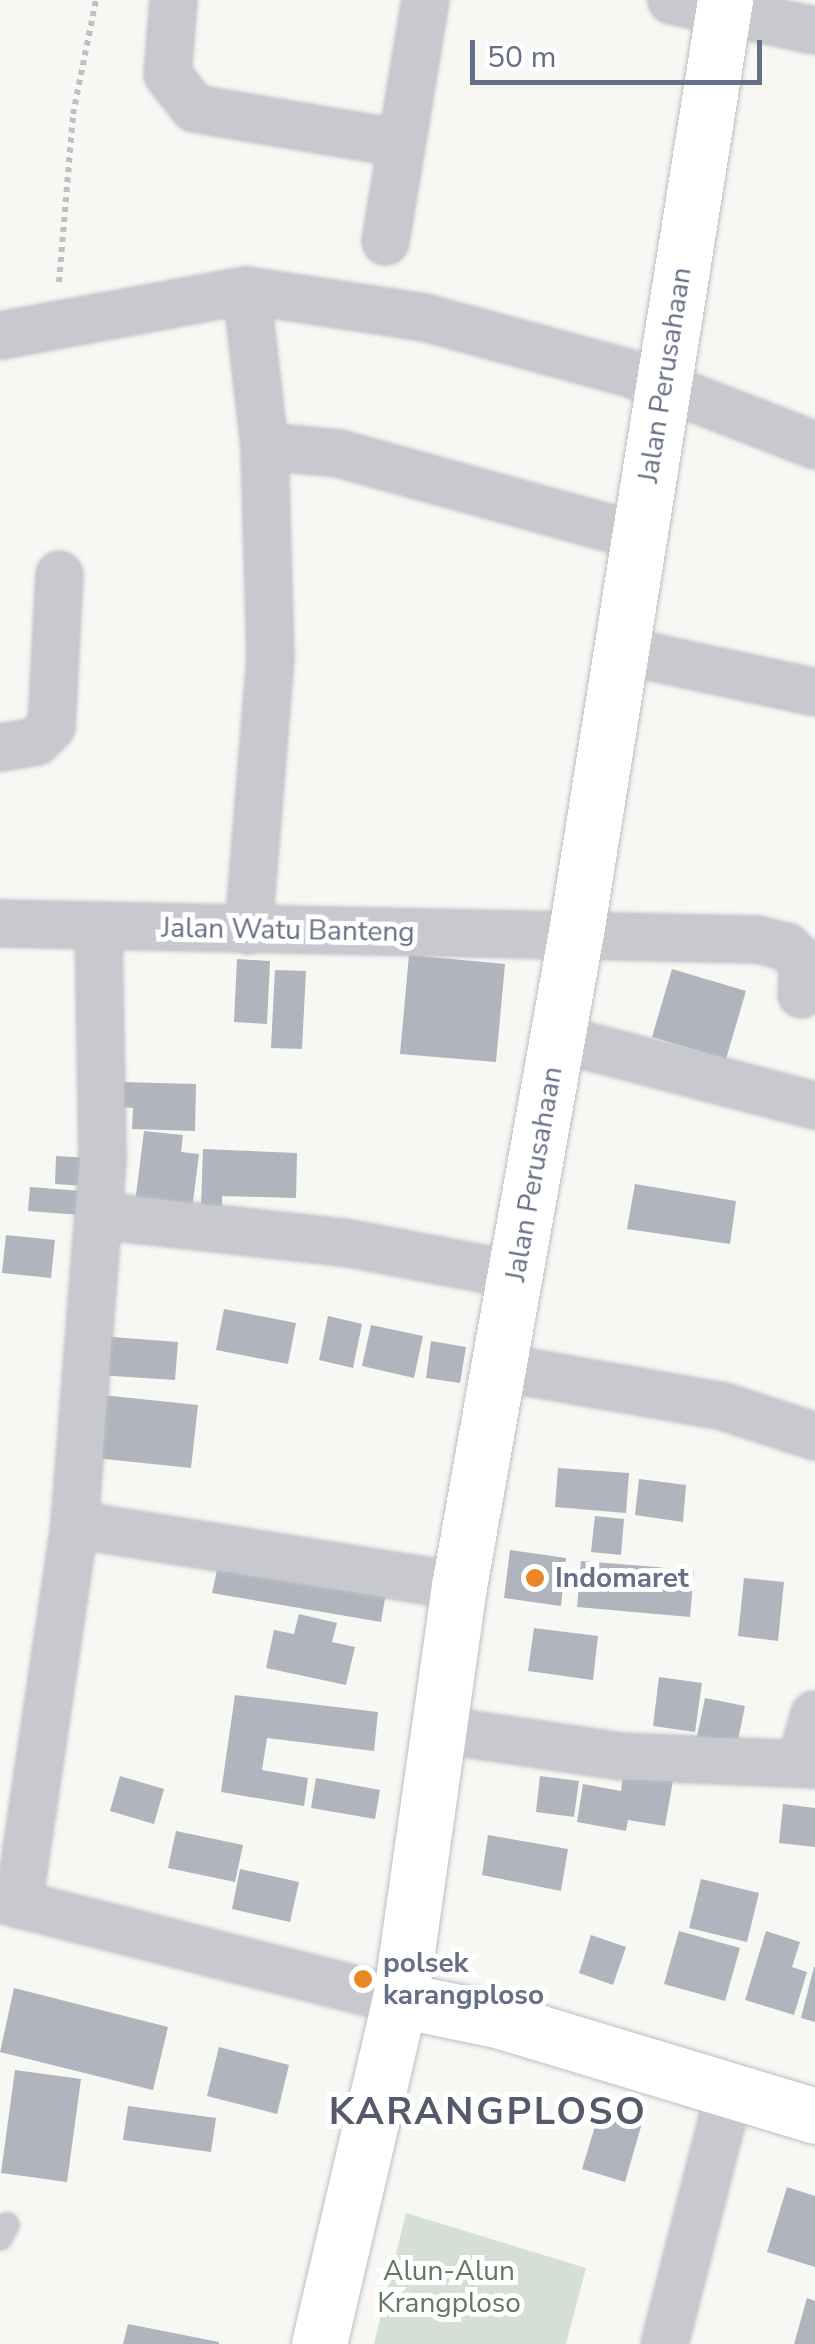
<!DOCTYPE html>
<html>
<head>
<meta charset="utf-8">
<style>
	body { margin:0 }
	#map { position:relative; width:815px; height:2344px; overflow:hidden; background:#f7f7f4; font-family:"Nunito Sans",sans-serif }
	div>[style] { position:absolute }
	.green>* { inset:0; background:#d6dfd5 }
	.building>* { inset:0; background:#b0b4bd }
	.path>* { height:6px; margin-top:-3px; transform-origin:0; background:repeating-linear-gradient(90deg,#bfc0c3 0 5px,transparent 0 10px) }
	.roads { filter:drop-shadow(0 0 2px #bcbec4) drop-shadow(0 0 2px #bcbec4) }
	.service>* { height:22px; margin:-11px; padding:0 11px; transform-origin:11px; border-radius:11px; background:#c8c9ce }
	.minor>* { height:45px; margin:-22.5px; padding:0 22.5px; transform-origin:22.5px; border-radius:22.5px; background:#c8c9ce }
	.secondary>* { height:55px; margin:-27.5px; padding:0 27.5px; transform-origin:27.5px; border-radius:27.5px; background:#fff }
	.primary>* { height:55px; margin:-27.5px; padding:0 27.5px; transform-origin:27.5px; border-radius:27.5px; background:#fff }
	.dots>* { width:28px; height:28px; translate:-50% -50%; box-sizing:border-box; border:5px solid #fff; border-radius:50% }
	span { translate:-50% -50%; white-space:nowrap; text-align:center; line-height:1.15; -webkit-text-stroke:10px #fff; paint-order:stroke }
	.street-label { font-size:28px; color:#666f86 }
	.poi-label { font-size:28px; color:#666f86; font-weight:700 }
	.left { translate:0 -50%; text-align:left }
	.park-label { font-size:28px; color:#617862 }
	.district-label { font-size:38px; color:#545a6b; font-weight:700; letter-spacing:2.5px }
	.scale { position:absolute; left:470px; top:40px; width:292px; height:45px; box-sizing:border-box; border:5px solid #666f86; border-top:0; padding-left:12px; font-size:30px; line-height:35px; white-space:nowrap; color:#666f86; -webkit-text-stroke:8px #fff; paint-order:stroke }
</style>
</head>
<body>
<div id="map">
	<div class="green">
		<i style="clip-path:polygon(406px 2213px,586px 2268px,566px 2344px,374px 2344px)"></i>
	</div>
	<div class="building">
		<i style="clip-path:polygon(409px 955px,505px 964px,496px 1062px,400px 1054px)"></i>
		<i style="clip-path:polygon(237px 959px,270px 961px,267px 1024px,234px 1022px)"></i>
		<i style="clip-path:polygon(672px 969px,746px 991px,726px 1059px,652px 1037px)"></i>
		<i style="clip-path:polygon(275px 970px,306px 971px,302px 1049px,271px 1048px)"></i>
		<i style="clip-path:polygon(120px 1082px,196px 1084px,195px 1131px,132px 1129px,133px 1108px,120px 1107px)"></i>
		<i style="clip-path:polygon(144px 1131px,183px 1135px,181px 1152px,199px 1154px,192px 1210px,135px 1203px)"></i>
		<i style="clip-path:polygon(203px 1149px,297px 1153px,296px 1198px,222px 1196px,222px 1207px,201px 1206px)"></i>
		<i style="clip-path:polygon(56px 1156px,91px 1158px,99px 1187px,55px 1184px)"></i>
		<i style="clip-path:polygon(635px 1184px,736px 1201px,730px 1244px,627px 1229px)"></i>
		<i style="clip-path:polygon(30px 1187px,94px 1192px,93px 1216px,28px 1211px)"></i>
		<i style="clip-path:polygon(6px 1235px,55px 1240px,51px 1278px,2px 1273px)"></i>
		<i style="clip-path:polygon(224px 1309px,296px 1323px,288px 1364px,216px 1350px)"></i>
		<i style="clip-path:polygon(328px 1316px,362px 1324px,353px 1368px,319px 1360px)"></i>
		<i style="clip-path:polygon(371px 1325px,423px 1336px,414px 1378px,362px 1366px)"></i>
		<i style="clip-path:polygon(99px 1336px,178px 1342px,175px 1380px,97px 1375px)"></i>
		<i style="clip-path:polygon(431px 1341px,466px 1347px,460px 1383px,426px 1378px)"></i>
		<i style="clip-path:polygon(102px 1395px,198px 1405px,191px 1468px,95px 1458px)"></i>
		<i style="clip-path:polygon(558px 1468px,629px 1473px,626px 1513px,555px 1507px)"></i>
		<i style="clip-path:polygon(639px 1479px,686px 1485px,683px 1522px,635px 1515px)"></i>
		<i style="clip-path:polygon(595px 1516px,624px 1519px,621px 1555px,591px 1552px)"></i>
		<i style="clip-path:polygon(510px 1550px,566px 1558px,561px 1606px,504px 1598px)"></i>
		<i style="clip-path:polygon(220px 1556px,388px 1581px,381px 1622px,212px 1593px)"></i>
		<i style="clip-path:polygon(581px 1561px,694px 1570px,690px 1617px,577px 1607px)"></i>
		<i style="clip-path:polygon(744px 1578px,784px 1582px,778px 1641px,738px 1636px)"></i>
		<i style="clip-path:polygon(299px 1614px,337px 1623px,332px 1642px,355px 1647px,346px 1685px,266px 1668px,274px 1630px,294px 1634px)"></i>
		<i style="clip-path:polygon(534px 1628px,598px 1636px,593px 1680px,528px 1671px)"></i>
		<i style="clip-path:polygon(659px 1677px,702px 1683px,695px 1732px,653px 1726px)"></i>
		<i style="clip-path:polygon(235px 1695px,378px 1712px,374px 1751px,267px 1738px,262px 1770px,308px 1778px,304px 1806px,221px 1792px)"></i>
		<i style="clip-path:polygon(705px 1698px,745px 1706px,736px 1750px,696px 1741px)"></i>
		<i style="clip-path:polygon(624px 1768px,674px 1775px,665px 1826px,628px 1820px,626px 1831px,577px 1822px,583px 1784px,621px 1791px)"></i>
		<i style="clip-path:polygon(120px 1776px,164px 1789px,154px 1824px,110px 1811px)"></i>
		<i style="clip-path:polygon(540px 1776px,579px 1781px,574px 1817px,536px 1812px)"></i>
		<i style="clip-path:polygon(316px 1778px,380px 1790px,375px 1819px,311px 1808px)"></i>
		<i style="clip-path:polygon(783px 1804px,815px 1808px,815px 1847px,779px 1843px)"></i>
		<i style="clip-path:polygon(176px 1831px,243px 1845px,235px 1882px,168px 1868px)"></i>
		<i style="clip-path:polygon(488px 1835px,568px 1849px,561px 1891px,482px 1875px)"></i>
		<i style="clip-path:polygon(240px 1869px,299px 1882px,290px 1922px,232px 1909px)"></i>
		<i style="clip-path:polygon(701px 1879px,759px 1893px,747px 1942px,689px 1928px)"></i>
		<i style="clip-path:polygon(679px 1931px,740px 1948px,725px 2001px,664px 1984px)"></i>
		<i style="clip-path:polygon(766px 1931px,800px 1942px,792px 1967px,807px 1972px,794px 2015px,745px 2000px)"></i>
		<i style="clip-path:polygon(591px 1935px,626px 1947px,613px 1985px,579px 1973px)"></i>
		<i style="clip-path:polygon(814px 1967px,815px 1967px,815px 2022px,801px 2018px)"></i>
		<i style="clip-path:polygon(14px 1988px,168px 2027px,153px 2090px,0 2052px)"></i>
		<i style="clip-path:polygon(219px 2047px,289px 2065px,277px 2114px,207px 2096px)"></i>
		<i style="clip-path:polygon(15px 2070px,81px 2079px,67px 2182px,1px 2173px)"></i>
		<i style="clip-path:polygon(128px 2106px,216px 2118px,211px 2152px,123px 2140px)"></i>
		<i style="clip-path:polygon(600px 2110px,642px 2123px,625px 2182px,582px 2169px)"></i>
		<i style="clip-path:polygon(787px 2187px,815px 2196px,815px 2267px,767px 2252px)"></i>
		<i style="clip-path:polygon(807px 2298px,815px 2301px,815px 2344px,794px 2344px)"></i>
		<i style="clip-path:polygon(128px 2324px,219px 2342px,219px 2344px,123px 2344px)"></i>
	</div>
	<div class="path">
		<i style="left:59px;top:282px;width:169px;rotate:-85.2deg"></i>
		<i style="left:73px;top:114px;width:116px;rotate:-78.6deg"></i>
	</div>
	<div class="roads">
		<div class="service">
			<i style="left:0;top:2238px;width:15px;rotate:-62deg"></i>
		</div>
		<div class="minor">
			<i style="left:173px;top:0;width:74px;rotate:94.6deg"></i>
			<i style="left:167px;top:74px;width:43px;rotate:51.5deg"></i>
			<i style="left:194px;top:108px;width:210px;rotate:9.6deg"></i>
			<i style="left:671px;top:0;width:147px;rotate:11.8deg"></i>
			<i style="left:385px;top:241px;width:244px;rotate:-80.6deg"></i>
			<i style="left:246px;top:290px;width:157px;rotate:83.4deg"></i>
			<i style="left:264px;top:446px;width:210px;rotate:88.4deg"></i>
			<i style="left:270px;top:656px;width:275px;rotate:94.6deg"></i>
			<i style="left:0;top:335px;width:250px;rotate:-10.4deg"></i>
			<i style="left:246px;top:290px;width:180px;rotate:8.6deg"></i>
			<i style="left:424px;top:317px;width:210px;rotate:15.2deg"></i>
			<i style="left:627px;top:372px;width:202px;rotate:21.2deg"></i>
			<i style="left:264px;top:446px;width:74px;rotate:5.4deg"></i>
			<i style="left:338px;top:453px;width:312px;rotate:15.4deg"></i>
			<i style="left:621px;top:650px;width:198px;rotate:12.2deg"></i>
			<i style="left:0;top:747px;width:36px;rotate:-9deg"></i>
			<i style="left:36px;top:741px;width:21px;rotate:-45deg"></i>
			<i style="left:51px;top:726px;width:152px;rotate:-87deg"></i>
			<i style="left:0;top:923px;width:757px;rotate:1.21deg"></i>
			<i style="left:757px;top:939px;width:30px;rotate:14deg"></i>
			<i style="left:786px;top:946px;width:24px;rotate:45deg"></i>
			<i style="left:803px;top:963px;width:31px;rotate:94deg"></i>
			<i style="left:557px;top:1038px;width:267px;rotate:14.6deg"></i>
			<i style="left:98px;top:1215px;width:247px;rotate:6.3deg"></i>
			<i style="left:344px;top:1242px;width:177px;rotate:10.7deg"></i>
			<i style="left:500px;top:1367px;width:226px;rotate:9.9deg"></i>
			<i style="left:723px;top:1406px;width:97px;rotate:18.1deg"></i>
			<i style="left:74px;top:1524px;width:390px;rotate:9.1deg"></i>
			<i style="left:438px;top:1729px;width:185px;rotate:8.4deg"></i>
			<i style="left:621px;top:1756px;width:194px;rotate:2.4deg"></i>
			<i style="left:800px;top:1763px;width:51px;rotate:-74.1deg"></i>
			<i style="left:0;top:1899px;width:413px;rotate:14.2deg"></i>
			<i style="left:18px;top:1904px;width:384px;rotate:-81.6deg"></i>
			<i style="left:74px;top:1524px;width:369px;rotate:-85.6deg"></i>
			<i style="left:102px;top:1156px;width:231px;rotate:-91deg"></i>
			<i style="left:664px;top:2344px;width:261px;rotate:-75.6deg"></i>
		</div>
		<div class="secondary">
			<i style="left:319px;top:2344px;width:353px;rotate:-76.8deg"></i>
		</div>
		<div class="primary">
			<i style="left:725px;top:0;width:944px;rotate:99.08deg"></i>
			<i style="left:576px;top:932px;width:664px;rotate:100.14deg"></i>
			<i style="left:459px;top:1586px;width:418px;rotate:98.1deg"></i>
			<i style="left:400px;top:2000px;width:103px;rotate:11.7deg"></i>
			<i style="left:501px;top:2021px;width:328px;rotate:16.8deg"></i>
		</div>
	</div>
	<div class="dots">
		<i style="left:535px;top:1578px;background:#e88724"></i>
		<i style="left:363px;top:1979px;background:#e88724"></i>
	</div>
	<div class="street-label">
		<span style="left:665px;top:375px;rotate:-81deg">Jalan Perusahaan</span>
		<span style="left:288px;top:930px;rotate:1deg">Jalan Watu Banteng</span>
		<span style="left:534px;top:1174px;rotate:-80deg">Jalan Perusahaan</span>
	</div>
	<div class="poi-label">
		<span class="left" style="left:555px;top:1578px">Indomaret</span>
		<span class="left" style="left:383px;top:1979px">polsek<br>karangploso</span>
	</div>
	<div class="park-label">
		<span style="left:449px;top:2287px">Alun-Alun<br>Krangploso</span>
	</div>
	<div class="district-label">
		<span style="left:488px;top:2112px">KARANGPLOSO</span>
	</div>
	<div class="scale">50 m</div>
</div>
</body>
</html>
